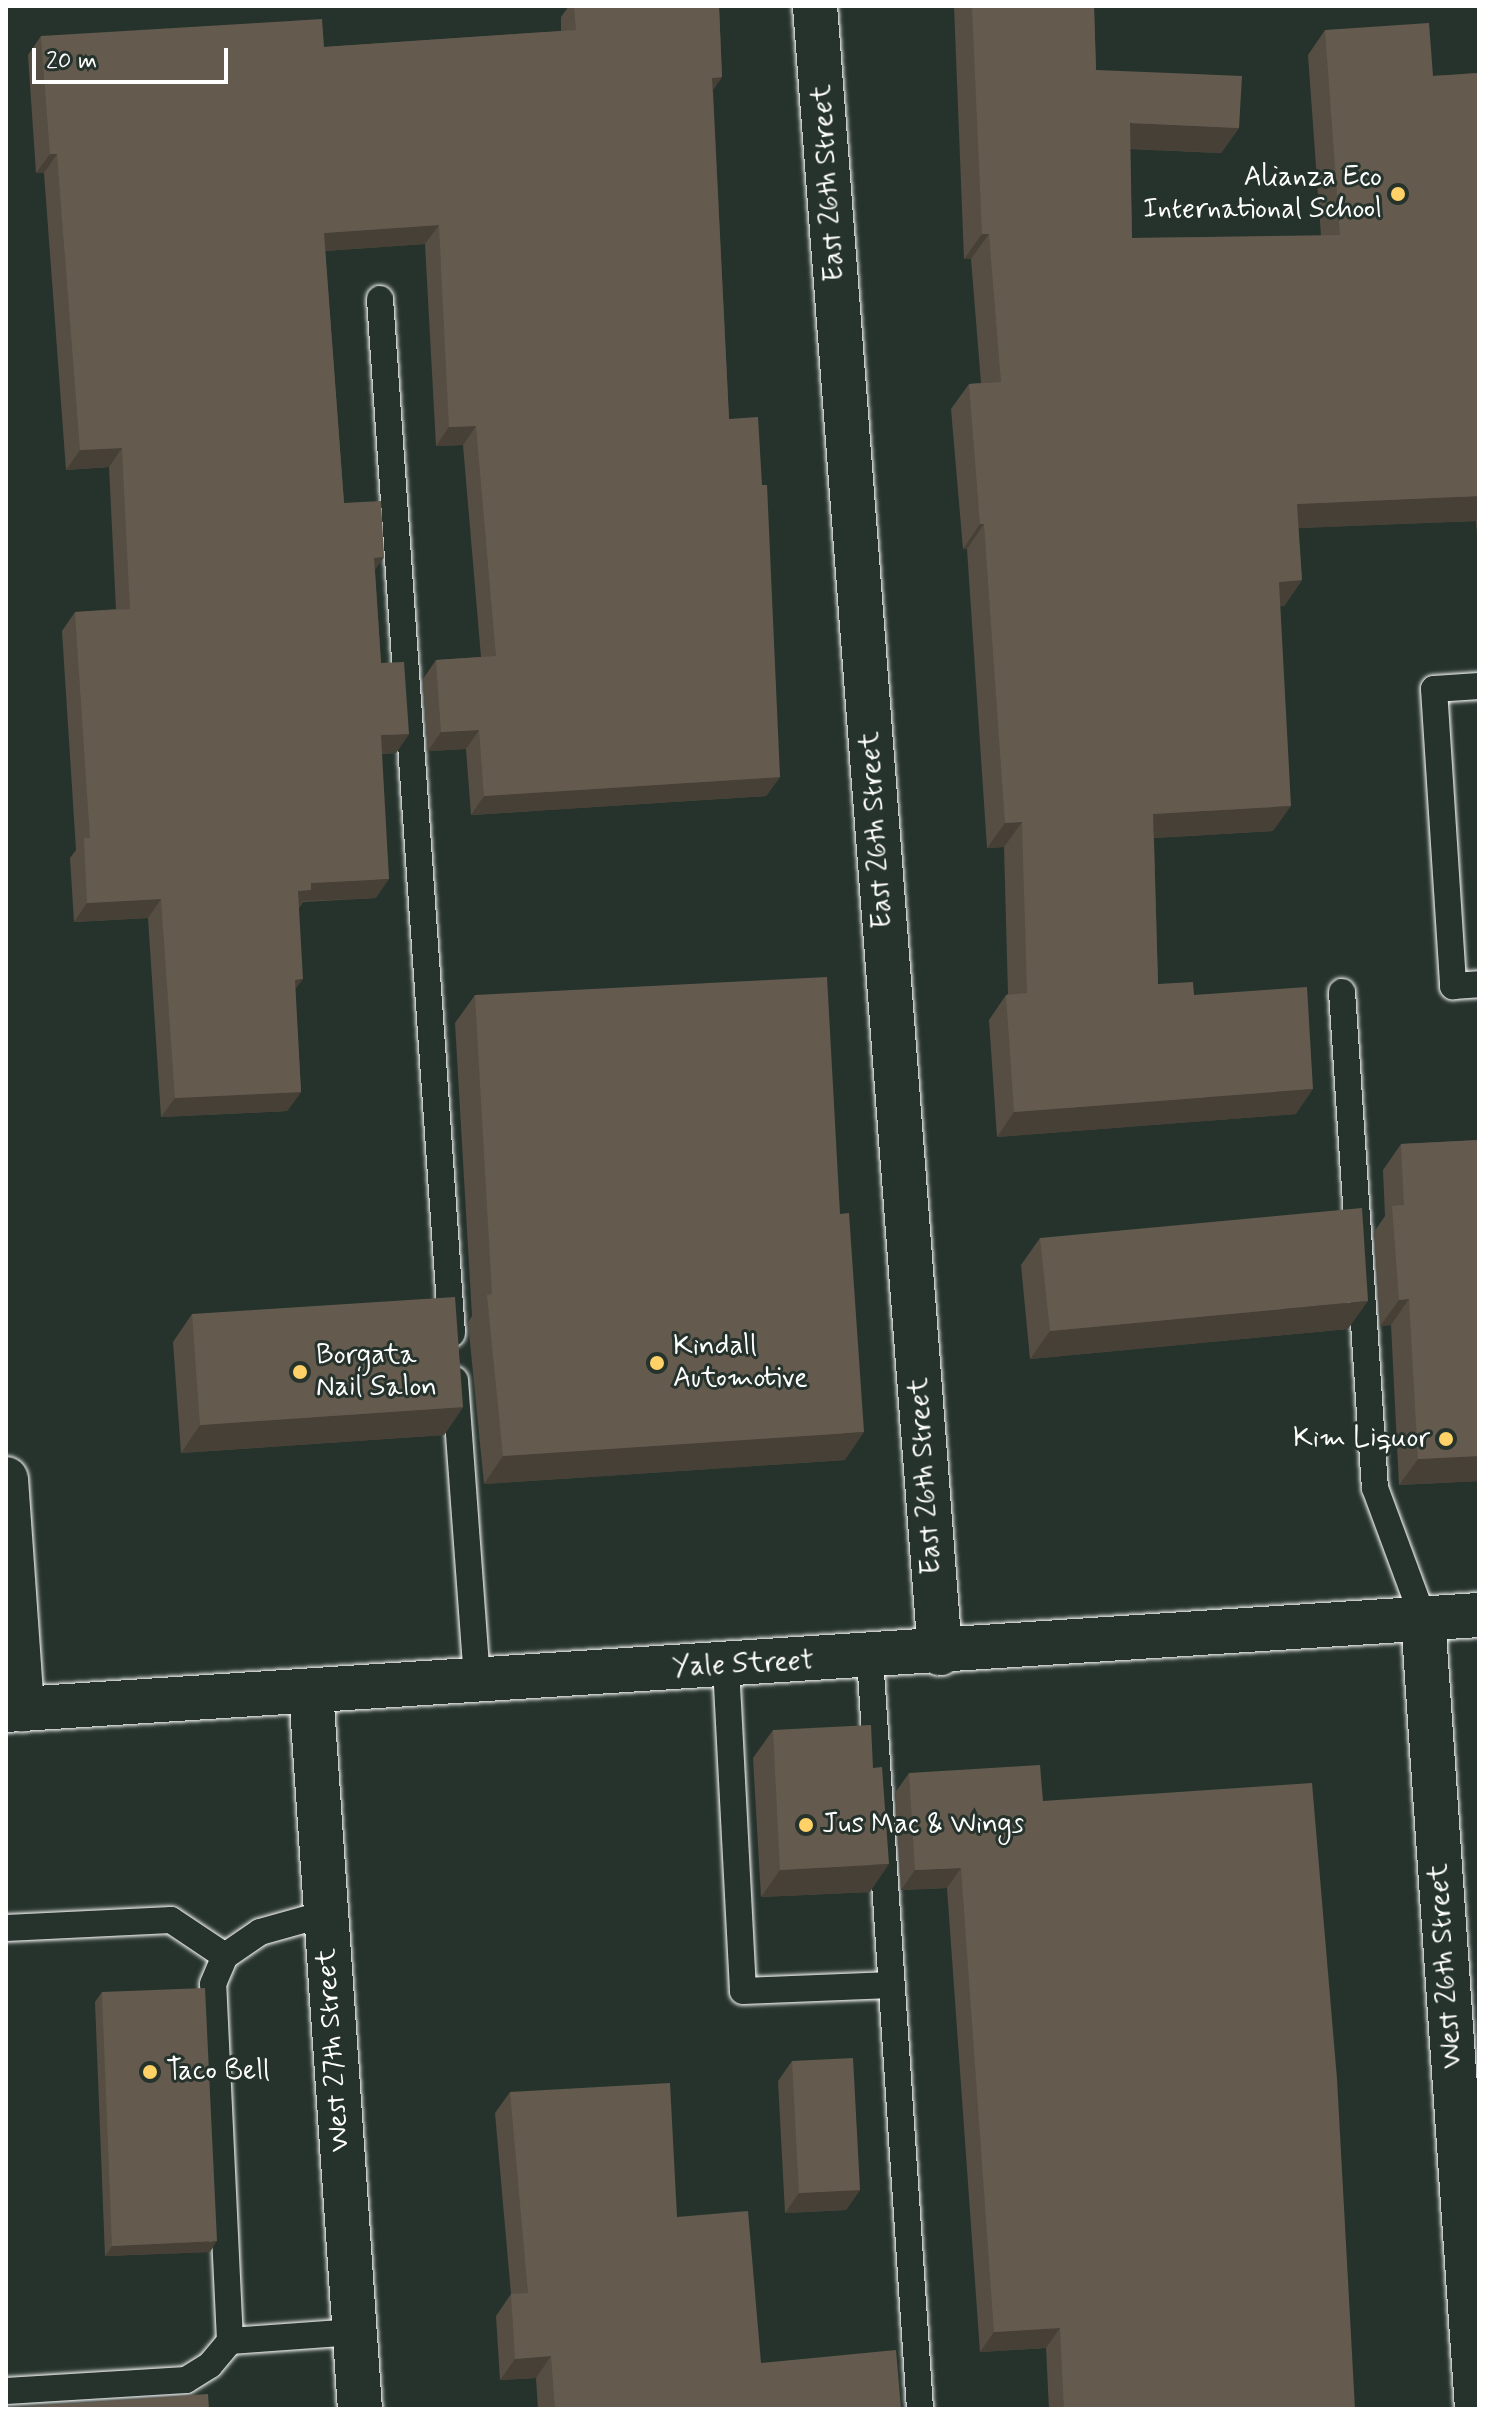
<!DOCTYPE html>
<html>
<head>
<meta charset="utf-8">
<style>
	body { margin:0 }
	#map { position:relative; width:1485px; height:2415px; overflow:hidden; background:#26332d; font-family:Mynerve,sans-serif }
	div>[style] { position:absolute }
	.roads { filter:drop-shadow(0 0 2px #fff) drop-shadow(0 0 2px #fff) }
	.lane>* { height:26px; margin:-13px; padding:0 13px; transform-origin:13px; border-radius:13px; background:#26332d }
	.street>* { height:44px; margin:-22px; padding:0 22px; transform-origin:22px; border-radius:22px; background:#26332d }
	.secondary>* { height:44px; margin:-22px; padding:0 22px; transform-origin:22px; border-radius:22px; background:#26332d }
	.wall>* { inset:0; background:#564e43 }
	.shaded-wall>* { inset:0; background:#464037 }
	.building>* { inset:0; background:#645b4e }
	.dots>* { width:22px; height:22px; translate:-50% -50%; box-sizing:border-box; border:4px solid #26332d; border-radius:50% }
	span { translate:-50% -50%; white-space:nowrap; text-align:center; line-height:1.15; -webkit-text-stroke:6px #26332d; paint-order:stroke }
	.poi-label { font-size:28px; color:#fff }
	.right { translate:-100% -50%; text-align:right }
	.left { translate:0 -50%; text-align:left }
	.street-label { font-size:28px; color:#fff }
	.frame { position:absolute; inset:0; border:8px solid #fff; pointer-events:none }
	.scale { position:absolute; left:32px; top:48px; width:196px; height:36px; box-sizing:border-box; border:4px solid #fff; border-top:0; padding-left:10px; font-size:24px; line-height:28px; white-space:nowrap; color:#fff; -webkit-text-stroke:6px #26332d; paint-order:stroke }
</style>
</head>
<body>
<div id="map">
	<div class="roads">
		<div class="lane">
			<i style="left:380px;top:299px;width:1037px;rotate:86.02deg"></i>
			<i style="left:1479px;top:686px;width:45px;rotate:176.2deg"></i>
			<i style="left:1434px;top:689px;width:298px;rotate:86.3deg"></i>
			<i style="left:1453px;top:986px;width:26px;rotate:-4deg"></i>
			<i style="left:1342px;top:992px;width:497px;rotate:86.2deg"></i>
			<i style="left:1375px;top:1488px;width:139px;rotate:69.7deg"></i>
			<i style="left:455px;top:1380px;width:302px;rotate:85.8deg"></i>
			<i style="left:870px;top:1658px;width:753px;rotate:86.19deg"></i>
			<i style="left:726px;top:1666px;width:325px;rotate:87deg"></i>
			<i style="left:743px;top:1991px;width:148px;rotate:-2.3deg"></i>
			<i style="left:6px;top:1928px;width:165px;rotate:-2.8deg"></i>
			<i style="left:171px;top:1920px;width:65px;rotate:33.7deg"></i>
			<i style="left:230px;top:2341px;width:357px;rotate:-92.7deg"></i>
			<i style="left:213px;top:1984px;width:30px;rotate:-67deg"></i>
			<i style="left:225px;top:1956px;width:42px;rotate:-34.4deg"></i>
			<i style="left:260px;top:1932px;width:66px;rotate:-15.7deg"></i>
			<i style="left:6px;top:2391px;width:180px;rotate:-3.5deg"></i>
			<i style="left:186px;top:2380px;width:28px;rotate:-32deg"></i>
			<i style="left:210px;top:2365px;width:31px;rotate:-50deg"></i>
			<i style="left:230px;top:2341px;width:125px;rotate:-4.1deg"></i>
		</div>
		<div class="street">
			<i style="left:815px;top:6px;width:1652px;rotate:85.66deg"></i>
			<i style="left:6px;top:1479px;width:231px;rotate:86deg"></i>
			<i style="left:1423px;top:1618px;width:793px;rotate:86.09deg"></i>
			<i style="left:311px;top:1691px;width:720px;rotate:86.1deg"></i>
		</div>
		<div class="secondary">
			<i style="left:6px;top:1710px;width:1476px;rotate:-3.69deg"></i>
		</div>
	</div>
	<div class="wall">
		<i style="clip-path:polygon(569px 6px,719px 6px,722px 77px,713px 90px,729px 419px,780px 777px,766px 796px,471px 815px,466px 749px,428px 751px,423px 679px,436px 660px,481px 657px,463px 445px,436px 446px,425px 244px,325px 251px,344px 503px,375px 571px,381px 663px,409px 734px,396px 753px,382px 754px,376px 898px,303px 902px,299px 908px,295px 989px,301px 1092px,287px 1111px,161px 1117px,148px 918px,74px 922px,70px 858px,76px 850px,62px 631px,75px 612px,116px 609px,109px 467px,66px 470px,44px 173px,36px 173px,28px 55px,41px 36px,324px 47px,561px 31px,561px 17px)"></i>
		<i style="clip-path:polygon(954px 6px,1094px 6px,1096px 70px,1239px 128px,1221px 153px,1130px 149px,1132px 238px,1321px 236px,1308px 55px,1325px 30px,1433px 76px,1479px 73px,1479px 563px,1476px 521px,1298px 528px,1302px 580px,1284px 606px,1280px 606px,1273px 831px,1154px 838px,1158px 984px,1194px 995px,1296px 1114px,997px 1137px,989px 1020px,1006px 995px,1008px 994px,1004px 847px,987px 848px,967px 549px,963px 549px,951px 409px,969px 384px,981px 383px,971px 259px,964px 259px)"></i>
		<i style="clip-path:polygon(475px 995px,840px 1214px,845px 1460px,484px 1484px,468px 1322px,472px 1316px,455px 1023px)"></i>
		<i style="clip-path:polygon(1479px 1140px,1479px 1481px,1399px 1485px,1391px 1325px,1380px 1326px,1374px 1232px,1385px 1216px,1383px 1170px,1401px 1144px)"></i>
		<i style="clip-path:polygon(1040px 1238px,1348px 1329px,1030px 1359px,1021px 1265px)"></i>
		<i style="clip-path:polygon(192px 1314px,463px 1407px,444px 1435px,181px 1453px,173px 1342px)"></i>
		<i style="clip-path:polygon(773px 1730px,873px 1768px,870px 1892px,761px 1897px,753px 1758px)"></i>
		<i style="clip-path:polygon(909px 1773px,1043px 1801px,1355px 2409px,1049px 2409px,1046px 2348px,980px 2352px,947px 1888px,901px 1890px,895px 1793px)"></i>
		<i style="clip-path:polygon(102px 1992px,210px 2252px,105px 2256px,95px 2002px)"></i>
		<i style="clip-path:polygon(792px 2061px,860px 2190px,846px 2210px,785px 2213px,778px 2081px)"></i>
		<i style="clip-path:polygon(510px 2092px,677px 2217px,761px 2363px,901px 2409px,538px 2409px,536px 2378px,500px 2380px,496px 2316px,511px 2294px,495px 2113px)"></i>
	</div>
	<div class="shaded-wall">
		<i style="clip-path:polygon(722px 77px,709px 96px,712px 78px)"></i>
		<i style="clip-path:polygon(1130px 123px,1239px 128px,1221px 153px,1112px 148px)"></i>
		<i style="clip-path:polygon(50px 154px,57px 154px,44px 173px,36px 173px)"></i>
		<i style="clip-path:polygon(439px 225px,425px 244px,310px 252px,324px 233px)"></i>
		<i style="clip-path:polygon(982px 234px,989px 234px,971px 259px,964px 259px)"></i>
		<i style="clip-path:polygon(476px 426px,463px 445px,436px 446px,449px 427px)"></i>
		<i style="clip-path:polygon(122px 448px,109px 467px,66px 470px,80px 450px)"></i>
		<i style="clip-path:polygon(1479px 496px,1479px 516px,1476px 521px,1279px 529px,1297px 504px)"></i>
		<i style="clip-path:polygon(980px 524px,984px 524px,967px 549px,963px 549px)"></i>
		<i style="clip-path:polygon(384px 557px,371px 576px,374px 558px)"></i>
		<i style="clip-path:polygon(1302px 580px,1284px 606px,1262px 607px,1279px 582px)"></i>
		<i style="clip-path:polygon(479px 730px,466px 749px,428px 751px,441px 732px)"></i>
		<i style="clip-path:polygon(409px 734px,396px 753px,368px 754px,381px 735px)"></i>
		<i style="clip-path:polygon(780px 777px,766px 796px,471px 815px,484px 796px)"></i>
		<i style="clip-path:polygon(1291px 806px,1273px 831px,1136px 839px,1153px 814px)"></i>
		<i style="clip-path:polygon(1022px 822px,1004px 847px,987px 848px,1005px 823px)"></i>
		<i style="clip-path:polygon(389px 879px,376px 898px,303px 901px,298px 909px,298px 891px,311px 883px)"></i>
		<i style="clip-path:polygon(161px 899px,148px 918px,74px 922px,87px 903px)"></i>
		<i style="clip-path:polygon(303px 979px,289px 998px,295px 980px)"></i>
		<i style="clip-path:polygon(1313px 1089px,1296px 1114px,997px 1137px,1014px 1112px)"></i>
		<i style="clip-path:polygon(301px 1092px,287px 1111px,161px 1117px,175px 1098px)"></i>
		<i style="clip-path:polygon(1409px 1299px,1391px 1325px,1380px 1326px,1399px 1300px)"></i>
		<i style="clip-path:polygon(1368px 1301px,1348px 1329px,1030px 1359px,1050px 1331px)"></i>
		<i style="clip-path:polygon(463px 1407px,444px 1435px,181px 1453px,200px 1425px)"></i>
		<i style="clip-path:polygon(864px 1432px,845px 1460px,484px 1484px,503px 1456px)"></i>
		<i style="clip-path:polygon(1479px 1456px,1479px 1481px,1399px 1485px,1418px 1459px)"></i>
		<i style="clip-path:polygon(889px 1864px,870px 1892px,761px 1897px,780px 1870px)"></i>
		<i style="clip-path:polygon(961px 1868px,947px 1888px,901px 1890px,915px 1870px)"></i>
		<i style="clip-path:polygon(860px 2190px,846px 2210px,785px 2213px,799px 2193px)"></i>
		<i style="clip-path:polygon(217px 2241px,210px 2252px,105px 2256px,112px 2246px)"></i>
		<i style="clip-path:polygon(1060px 2328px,1046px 2348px,980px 2352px,994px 2332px)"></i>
		<i style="clip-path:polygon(551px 2356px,536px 2378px,500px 2380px,515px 2359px)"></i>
	</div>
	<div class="building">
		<i style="clip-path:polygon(574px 6px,719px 6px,722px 77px,712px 78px,729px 419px,758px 417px,762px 485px,767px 485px,780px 777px,484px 796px,479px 730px,441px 732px,436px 660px,496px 656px,476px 426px,449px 427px,439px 225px,324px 233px,344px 503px,381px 501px,384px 557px,374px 558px,381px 663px,404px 662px,409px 734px,381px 735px,389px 879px,311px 883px,311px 890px,298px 891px,303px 979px,295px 980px,301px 1092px,175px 1098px,161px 899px,87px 903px,84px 838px,90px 838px,75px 612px,130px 609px,122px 448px,80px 450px,57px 154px,50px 154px,41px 36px,322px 19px,324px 47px,576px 30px)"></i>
		<i style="clip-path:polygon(972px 6px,1094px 6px,1096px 70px,1242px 76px,1239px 128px,1130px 123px,1132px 238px,1340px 235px,1325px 30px,1429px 23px,1433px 76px,1479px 73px,1479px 496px,1297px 504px,1302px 580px,1279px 582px,1291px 806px,1153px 814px,1158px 984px,1193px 982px,1194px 995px,1307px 987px,1313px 1089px,1014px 1112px,1006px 995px,1027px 993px,1022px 822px,1005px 823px,984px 524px,980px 524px,969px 384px,1001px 382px,989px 234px,982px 234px)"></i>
		<i style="clip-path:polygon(827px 977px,840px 1214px,849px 1213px,864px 1432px,503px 1456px,487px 1295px,492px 1294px,475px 995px)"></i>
		<i style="clip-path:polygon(1479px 1140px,1479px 1456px,1418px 1459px,1409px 1299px,1399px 1300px,1392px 1206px,1404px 1205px,1401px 1144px)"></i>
		<i style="clip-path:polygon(1362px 1208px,1368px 1301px,1050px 1331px,1040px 1238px)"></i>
		<i style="clip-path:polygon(455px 1297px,463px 1407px,200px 1425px,192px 1314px)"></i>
		<i style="clip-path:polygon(871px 1725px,873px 1768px,882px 1767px,889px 1864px,780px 1870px,773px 1730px)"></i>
		<i style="clip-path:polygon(1040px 1765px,1043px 1801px,1312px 1783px,1337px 2079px,1355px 2409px,1064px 2409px,1060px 2328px,994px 2332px,961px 1868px,915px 1870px,909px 1773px)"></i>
		<i style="clip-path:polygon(205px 1988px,217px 2241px,112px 2246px,102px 1992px)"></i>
		<i style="clip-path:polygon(853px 2058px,860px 2190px,799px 2193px,792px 2061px)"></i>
		<i style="clip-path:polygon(670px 2083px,677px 2217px,748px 2211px,761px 2363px,896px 2350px,901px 2409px,555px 2409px,551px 2356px,515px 2359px,511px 2294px,528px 2293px,510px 2092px)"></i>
		<i style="clip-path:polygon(208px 2394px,209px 2409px,6px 2409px,6px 2408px)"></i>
	</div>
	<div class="dots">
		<i style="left:1398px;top:194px;background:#ffd166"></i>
		<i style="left:657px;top:1363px;background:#ffd166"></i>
		<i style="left:300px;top:1372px;background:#ffd166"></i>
		<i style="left:1446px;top:1439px;background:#ffd166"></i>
		<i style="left:806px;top:1825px;background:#ffd166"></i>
		<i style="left:150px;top:2072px;background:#ffd166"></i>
	</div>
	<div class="poi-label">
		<span class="right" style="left:1382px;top:194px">Alianza Eco<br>International School</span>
		<span class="left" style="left:673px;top:1363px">Kindall<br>Automotive</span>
		<span class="left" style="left:316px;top:1372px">Borgata<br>Nail Salon</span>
		<span class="right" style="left:1430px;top:1439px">Kim Liquor</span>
		<span class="left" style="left:822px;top:1825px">Jus Mac &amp; Wings</span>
		<span class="left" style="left:166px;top:2072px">Taco Bell</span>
	</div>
	<div class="street-label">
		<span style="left:829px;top:183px;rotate:-94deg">East 26th Street</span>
		<span style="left:877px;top:830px;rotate:-94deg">East 26th Street</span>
		<span style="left:926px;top:1476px;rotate:-94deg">East 26th Street</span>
		<span style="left:743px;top:1665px;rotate:-3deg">Yale Street</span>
		<span style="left:1446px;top:1966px;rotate:-94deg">West 26th Street</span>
		<span style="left:334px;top:2050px;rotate:-94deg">West 27th Street</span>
	</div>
	<div class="frame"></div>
	<div class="scale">20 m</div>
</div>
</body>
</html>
